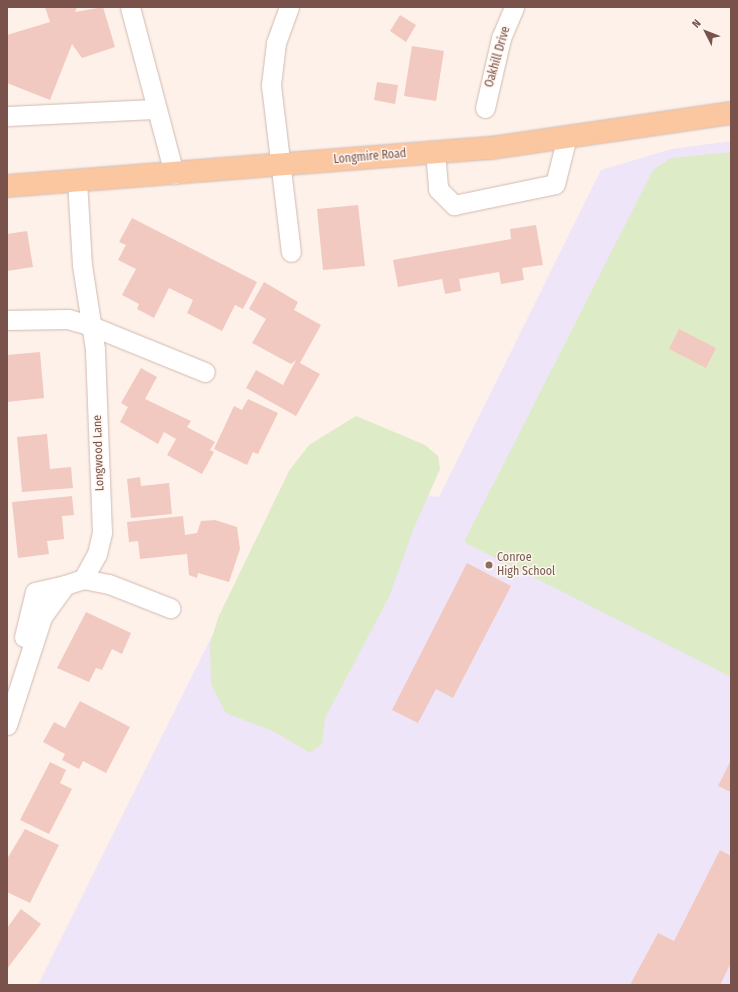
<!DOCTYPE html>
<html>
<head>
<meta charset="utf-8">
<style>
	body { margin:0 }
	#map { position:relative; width:738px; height:992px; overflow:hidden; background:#fdf1e9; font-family:"Fira Sans Condensed",sans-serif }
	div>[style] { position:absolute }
	.education>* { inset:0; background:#eee5f9 }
	.green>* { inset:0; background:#ddebc6 }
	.building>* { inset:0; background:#f2c9c0 }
	.roads { filter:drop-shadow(0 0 1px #d2b9b0) drop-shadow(0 0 1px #d2b9b0) }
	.minor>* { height:19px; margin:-9.5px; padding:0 9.5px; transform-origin:9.5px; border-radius:9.5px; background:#fff }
	.major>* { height:22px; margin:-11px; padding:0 11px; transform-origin:11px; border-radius:11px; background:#fbc7a1 }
	.dots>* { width:11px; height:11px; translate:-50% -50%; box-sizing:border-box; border:2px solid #fff6ef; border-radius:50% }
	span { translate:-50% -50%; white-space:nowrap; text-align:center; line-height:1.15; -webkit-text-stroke:3px #fff6ef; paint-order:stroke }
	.street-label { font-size:12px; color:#78524b }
	.education-label { font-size:12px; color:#785e54 }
	.left { translate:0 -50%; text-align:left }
	.frame { position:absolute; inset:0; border:8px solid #78524b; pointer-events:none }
	.north { position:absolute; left:686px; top:12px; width:40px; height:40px; -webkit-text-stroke:3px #fff6ef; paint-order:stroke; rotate:312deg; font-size:11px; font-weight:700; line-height:16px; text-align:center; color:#78524b }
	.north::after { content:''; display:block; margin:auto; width:14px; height:18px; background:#78524b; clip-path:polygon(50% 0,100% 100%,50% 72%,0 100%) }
</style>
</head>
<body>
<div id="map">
	<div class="education">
		<i style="clip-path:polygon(731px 141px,731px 985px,38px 985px,292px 475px,439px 497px,601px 170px,672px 149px)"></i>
	</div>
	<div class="green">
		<i style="clip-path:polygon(731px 152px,731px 677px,464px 542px,653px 170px,671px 158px)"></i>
		<i style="clip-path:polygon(356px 416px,425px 445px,438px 456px,440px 469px,413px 530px,389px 597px,325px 718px,322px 744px,310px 753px,275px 732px,226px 713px,211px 684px,210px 645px,218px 618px,289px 471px,309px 445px)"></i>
	</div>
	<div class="building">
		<i style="clip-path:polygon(45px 7px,77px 7px,75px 12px,103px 7px,115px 47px,82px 58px,72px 44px,50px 100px,7px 83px,7px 35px,50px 22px)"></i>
		<i style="clip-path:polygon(400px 15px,416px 25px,406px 42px,390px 31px)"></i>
		<i style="clip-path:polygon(412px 46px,444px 51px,436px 101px,404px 96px)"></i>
		<i style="clip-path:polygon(377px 82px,398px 85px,395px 104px,374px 100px)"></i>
		<i style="clip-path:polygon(358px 205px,365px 266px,323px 270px,317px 209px)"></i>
		<i style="clip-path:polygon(132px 218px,257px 282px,243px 309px,235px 305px,222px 331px,187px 313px,193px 300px,169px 288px,154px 318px,137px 309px,139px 304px,122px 295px,136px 269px,118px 260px,126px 245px,119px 242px)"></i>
		<i style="clip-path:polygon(536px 225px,543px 265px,522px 268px,524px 280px,501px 284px,499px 272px,459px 279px,461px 291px,445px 294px,442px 279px,398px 287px,393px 260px,511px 239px,510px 229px)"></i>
		<i style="clip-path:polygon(27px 231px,33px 267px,7px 271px,7px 234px)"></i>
		<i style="clip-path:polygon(264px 282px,298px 302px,294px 310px,321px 325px,300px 363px,320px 374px,296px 416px,246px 388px,256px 370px,283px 385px,296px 360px,291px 364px,252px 343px,266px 319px,249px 309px)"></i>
		<i style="clip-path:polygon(679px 329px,716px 348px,706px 368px,669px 349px)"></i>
		<i style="clip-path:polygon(40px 352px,44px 398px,7px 402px,7px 355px)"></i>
		<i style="clip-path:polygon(141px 368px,157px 377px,145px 399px,191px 421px,187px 427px,215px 442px,210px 450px,214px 452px,202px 474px,167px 455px,176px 439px,164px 432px,158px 444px,120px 422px,128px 407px,121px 403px)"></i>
		<i style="clip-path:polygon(248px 399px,278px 413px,258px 454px,253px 452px,247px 465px,214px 449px,234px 406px,242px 410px)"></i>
		<i style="clip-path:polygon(47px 434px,50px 469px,71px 467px,73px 488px,22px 492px,17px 437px)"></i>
		<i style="clip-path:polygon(140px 477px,141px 486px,169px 483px,172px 514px,131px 518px,127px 479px)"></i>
		<i style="clip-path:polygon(72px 496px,74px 515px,62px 516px,64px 539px,47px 541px,49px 554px,18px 558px,12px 502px)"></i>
		<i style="clip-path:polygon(183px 516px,185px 535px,197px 533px,201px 521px,215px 520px,237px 527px,240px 549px,229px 582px,198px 573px,197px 578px,189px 575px,187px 554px,140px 559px,138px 541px,129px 542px,127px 522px)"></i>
		<i style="clip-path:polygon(467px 563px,511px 586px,453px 698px,436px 689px,418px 723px,392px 710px)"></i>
		<i style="clip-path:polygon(86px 612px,131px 633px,122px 654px,112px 649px,102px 670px,96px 668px,89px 682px,57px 668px)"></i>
		<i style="clip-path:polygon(80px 701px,130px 727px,106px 773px,83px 761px,79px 769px,62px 760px,65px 754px,43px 742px,54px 722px,65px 728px)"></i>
		<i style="clip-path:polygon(731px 760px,731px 792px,718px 786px)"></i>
		<i style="clip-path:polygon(50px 762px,66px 770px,60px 783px,72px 789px,49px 834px,20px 820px)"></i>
		<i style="clip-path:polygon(25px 829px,59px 845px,30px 903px,7px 892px,7px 859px)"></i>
		<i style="clip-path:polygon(720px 850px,731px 856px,731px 963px,720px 985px,630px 985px,658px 933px,674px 941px)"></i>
		<i style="clip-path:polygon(21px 909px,41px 924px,7px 969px,7px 928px)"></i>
	</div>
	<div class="roads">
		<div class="minor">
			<i style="left:130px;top:7px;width:173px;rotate:75.2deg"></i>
			<i style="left:289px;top:7px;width:38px;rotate:110deg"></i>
			<i style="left:276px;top:43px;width:42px;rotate:96.8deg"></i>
			<i style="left:271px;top:85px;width:168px;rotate:83.2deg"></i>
			<i style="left:485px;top:108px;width:72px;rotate:-77.1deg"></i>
			<i style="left:501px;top:38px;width:34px;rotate:-67deg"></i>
			<i style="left:7px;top:116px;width:148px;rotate:-2.7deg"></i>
			<i style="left:435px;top:152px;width:37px;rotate:85deg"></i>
			<i style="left:438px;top:189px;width:23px;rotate:45deg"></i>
			<i style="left:454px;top:205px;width:103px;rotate:-11.7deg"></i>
			<i style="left:555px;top:184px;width:49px;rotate:-75.7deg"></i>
			<i style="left:7px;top:320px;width:61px;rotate:-0.9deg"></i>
			<i style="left:68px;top:319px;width:22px;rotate:16deg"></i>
			<i style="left:89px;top:325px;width:125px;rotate:22.1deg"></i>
			<i style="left:83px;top:579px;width:26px;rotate:11deg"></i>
			<i style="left:109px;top:584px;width:66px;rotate:21.5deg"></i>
			<i style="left:24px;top:637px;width:46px;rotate:-76.3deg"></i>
			<i style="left:35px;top:592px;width:31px;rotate:-13deg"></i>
			<i style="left:7px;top:725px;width:114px;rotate:-72deg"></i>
			<i style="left:42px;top:617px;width:39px;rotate:-54deg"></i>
			<i style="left:65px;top:585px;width:19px;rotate:-18deg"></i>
			<i style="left:83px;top:579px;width:29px;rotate:-61deg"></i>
			<i style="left:97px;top:554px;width:22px;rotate:-77deg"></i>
			<i style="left:102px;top:533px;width:184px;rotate:-92.2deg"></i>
			<i style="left:95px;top:349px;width:85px;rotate:-98.8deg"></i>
			<i style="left:82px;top:265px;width:83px;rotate:-93.4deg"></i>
		</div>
		<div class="major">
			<i style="left:7px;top:186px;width:485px;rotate:-4.5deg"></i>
			<i style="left:491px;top:148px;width:243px;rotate:-8.3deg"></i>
		</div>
	</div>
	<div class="dots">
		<i style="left:489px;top:565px;background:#8d6e63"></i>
	</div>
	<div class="street-label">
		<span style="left:498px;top:57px;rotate:-74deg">Oakhill Drive</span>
		<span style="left:370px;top:157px;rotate:-5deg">Longmire Road</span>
		<span style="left:99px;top:453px;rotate:-92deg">Longwood Lane</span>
	</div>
	<div class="education-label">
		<span class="left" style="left:497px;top:565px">Conroe<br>High School</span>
	</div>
	<div class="frame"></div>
	<div class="north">N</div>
</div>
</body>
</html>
